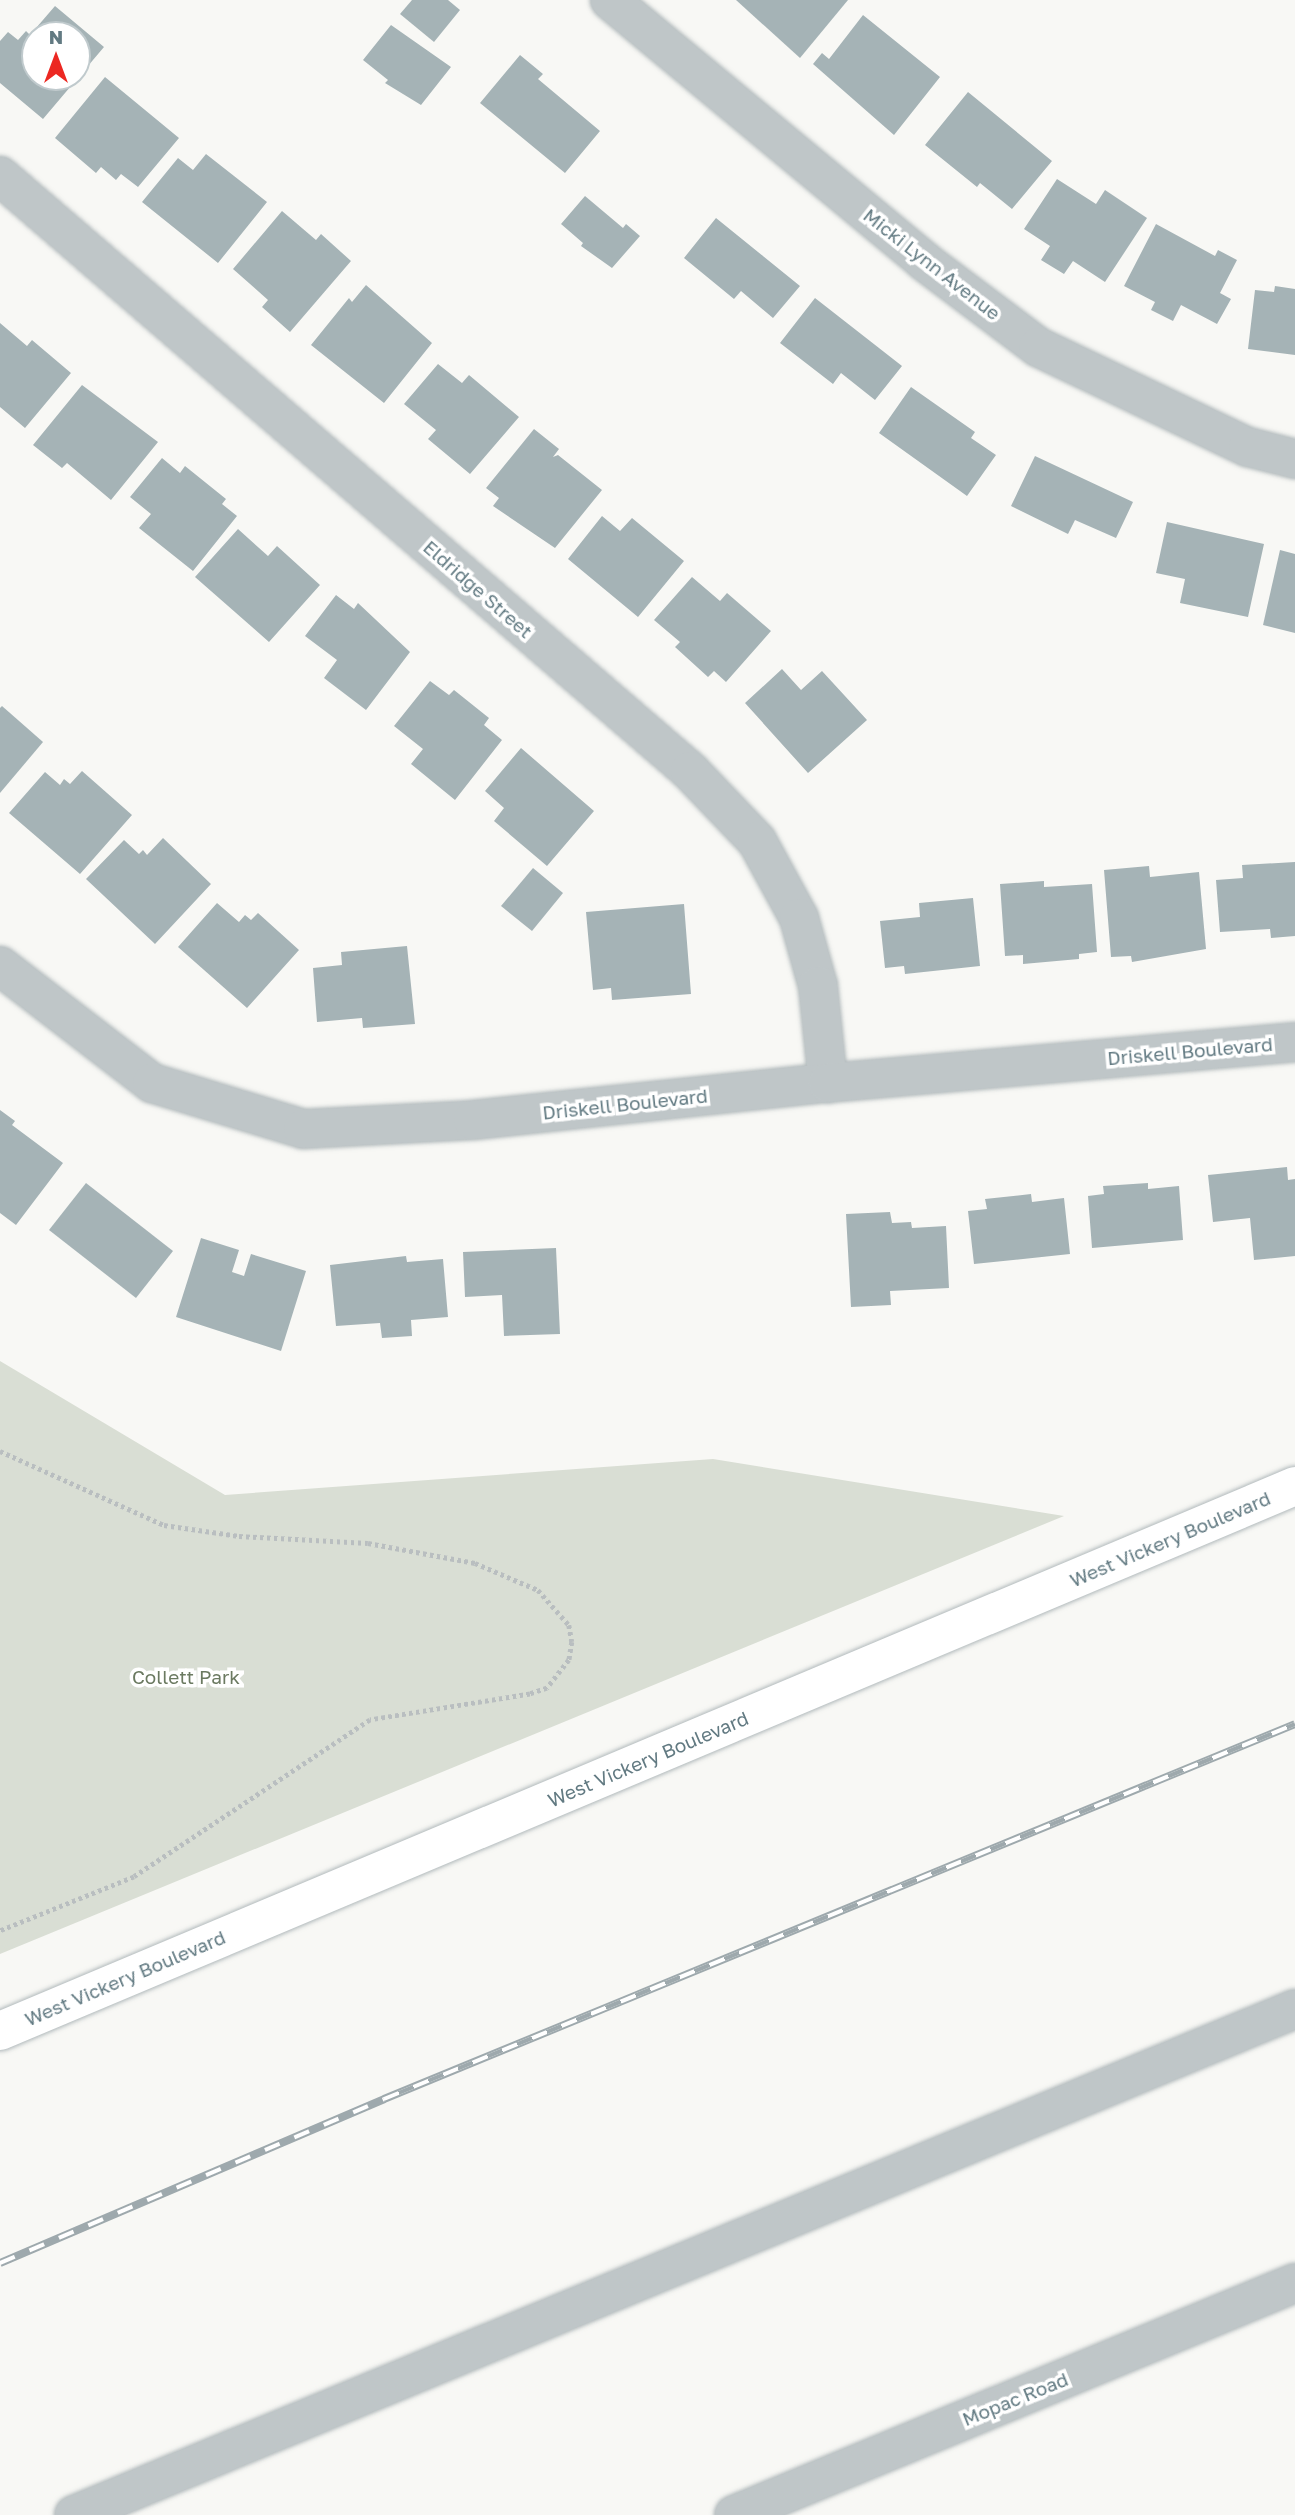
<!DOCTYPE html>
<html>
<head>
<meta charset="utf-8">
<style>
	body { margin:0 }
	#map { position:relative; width:1295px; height:2515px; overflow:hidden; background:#f8f8f5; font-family:"Golos Text",sans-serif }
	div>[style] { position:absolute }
	.green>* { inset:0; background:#d9ded4 }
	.building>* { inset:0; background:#a5b3b6 }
	.path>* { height:4.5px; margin-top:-2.25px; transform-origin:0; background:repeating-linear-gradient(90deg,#b9bec0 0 3.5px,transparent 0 7px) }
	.roads { filter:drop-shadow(0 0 2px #b2babc) drop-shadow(0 0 2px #b2babc) }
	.minor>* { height:38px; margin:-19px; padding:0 19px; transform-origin:19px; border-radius:19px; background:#bfc6c8 }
	.major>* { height:38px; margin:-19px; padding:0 19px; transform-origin:19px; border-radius:19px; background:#fff }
	.rail>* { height:8px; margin-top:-4px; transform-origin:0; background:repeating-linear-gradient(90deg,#fff 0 16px,#9ea9ad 0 32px); box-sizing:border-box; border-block:2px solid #9ea9ad }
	span { translate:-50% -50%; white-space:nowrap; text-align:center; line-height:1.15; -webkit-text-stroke:7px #fff; paint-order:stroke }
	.street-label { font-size:19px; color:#627a82 }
	.park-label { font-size:19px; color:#6b7a61 }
	.north { position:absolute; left:21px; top:21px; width:70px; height:70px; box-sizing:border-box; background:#fff; border:2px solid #c0cacd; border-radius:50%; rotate:0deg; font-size:19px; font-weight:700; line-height:28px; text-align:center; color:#627a82 }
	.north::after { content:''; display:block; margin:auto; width:24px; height:32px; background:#ec2822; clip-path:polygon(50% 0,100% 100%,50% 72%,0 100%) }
</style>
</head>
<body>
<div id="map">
	<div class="green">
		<i style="clip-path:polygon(0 1361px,225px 1495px,713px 1459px,1064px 1516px,0 1954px)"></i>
	</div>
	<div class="building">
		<i style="clip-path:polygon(412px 0,448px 0,460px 10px,434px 42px,400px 14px)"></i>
		<i style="clip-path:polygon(736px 0,848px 0,800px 58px)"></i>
		<i style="clip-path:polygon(evenodd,55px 6px,104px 47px,43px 119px,0 83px,0 41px,8px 32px,18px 40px,26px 31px,30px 35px,55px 6px,35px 35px,77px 35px,77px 77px,35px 77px,35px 35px)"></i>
		<i style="clip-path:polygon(863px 15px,940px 77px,894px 135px,813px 64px,822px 53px,829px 59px)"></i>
		<i style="clip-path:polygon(391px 25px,451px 67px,421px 105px,385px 83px,388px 80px,363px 60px)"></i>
		<i style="clip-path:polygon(520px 55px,543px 74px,538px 79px,600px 131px,565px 173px,480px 103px)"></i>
		<i style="clip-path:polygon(105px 77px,179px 138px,138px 187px,121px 174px,116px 180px,101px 167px,96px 173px,55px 138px)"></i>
		<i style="clip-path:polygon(968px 92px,1052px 161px,1012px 209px,980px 183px,977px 187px,925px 145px)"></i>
		<i style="clip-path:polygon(206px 154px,267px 202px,218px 263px,142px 202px,178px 158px,193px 170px)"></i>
		<i style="clip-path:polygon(1057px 179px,1096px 204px,1105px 190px,1147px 218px,1105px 282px,1073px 261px,1064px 274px,1041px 260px,1050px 246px,1024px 229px)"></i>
		<i style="clip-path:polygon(585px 196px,623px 228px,626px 224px,640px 236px,612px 268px,581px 246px,583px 243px,561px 224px)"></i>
		<i style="clip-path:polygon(282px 211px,316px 240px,321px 234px,351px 261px,290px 332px,262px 307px,268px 300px,233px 269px)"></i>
		<i style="clip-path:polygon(716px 218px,800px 286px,773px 318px,741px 291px,734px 299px,684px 258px)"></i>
		<i style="clip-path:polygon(1156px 224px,1215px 256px,1218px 250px,1237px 260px,1220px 293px,1231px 299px,1217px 324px,1181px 305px,1173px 321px,1151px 310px,1155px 302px,1124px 286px)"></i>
		<i style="clip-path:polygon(366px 285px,432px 343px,384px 403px,311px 345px,349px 298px,352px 302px)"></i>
		<i style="clip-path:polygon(1275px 286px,1295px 289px,1295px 355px,1248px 349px,1255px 290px,1274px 292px)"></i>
		<i style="clip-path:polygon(815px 298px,902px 366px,875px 400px,841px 373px,833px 384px,780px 343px)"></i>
		<i style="clip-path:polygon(0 323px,27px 346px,32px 340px,71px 373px,25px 428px,0 407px)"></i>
		<i style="clip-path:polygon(438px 364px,462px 383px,469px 375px,519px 417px,470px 474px,428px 439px,436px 430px,404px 404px)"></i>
		<i style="clip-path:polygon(82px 385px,158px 442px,111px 500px,67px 463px,62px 468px,33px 445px)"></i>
		<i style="clip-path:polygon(911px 387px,975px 432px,971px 438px,996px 455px,967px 496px,879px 433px)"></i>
		<i style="clip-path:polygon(534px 429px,559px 449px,553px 457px,558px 455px,602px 490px,555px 548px,493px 506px,499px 498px,486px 488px)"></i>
		<i style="clip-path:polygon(1035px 456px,1133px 502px,1116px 538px,1075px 520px,1068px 534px,1011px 506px)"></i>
		<i style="clip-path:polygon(162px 458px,180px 473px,185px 466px,226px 499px,222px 504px,237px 516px,193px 571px,139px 528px,151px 514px,130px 497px)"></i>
		<i style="clip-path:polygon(602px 516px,620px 531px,632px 518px,684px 561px,638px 617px,568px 559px)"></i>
		<i style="clip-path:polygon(1167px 522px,1264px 544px,1248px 617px,1180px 603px,1185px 579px,1156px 573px)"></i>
		<i style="clip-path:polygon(238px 529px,268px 556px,277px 546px,320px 585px,269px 642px,195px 577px)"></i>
		<i style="clip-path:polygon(1280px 550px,1295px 554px,1295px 633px,1263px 625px)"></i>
		<i style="clip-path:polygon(692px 577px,720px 601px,727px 593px,771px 631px,726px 682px,714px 671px,708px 677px,675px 647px,680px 642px,654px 620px)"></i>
		<i style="clip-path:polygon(336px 595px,354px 609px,358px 603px,410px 652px,366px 710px,324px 678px,337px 660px,305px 636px)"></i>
		<i style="clip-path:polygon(782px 669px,801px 690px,822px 671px,867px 720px,808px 773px,745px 703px)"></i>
		<i style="clip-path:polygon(430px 681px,449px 695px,454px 690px,489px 718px,484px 725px,502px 740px,455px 800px,411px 764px,423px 749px,394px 726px)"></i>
		<i style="clip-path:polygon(2px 706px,43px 742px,0 793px,0 708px)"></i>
		<i style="clip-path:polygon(521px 748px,594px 811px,547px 866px,494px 821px,504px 808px,485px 791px)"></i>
		<i style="clip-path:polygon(82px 771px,132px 815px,80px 874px,9px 813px,45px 772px,60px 785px,64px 779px,70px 784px)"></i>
		<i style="clip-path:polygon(163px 838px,211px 884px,155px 944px,86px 879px,124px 840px,139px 854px,143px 850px,147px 855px)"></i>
		<i style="clip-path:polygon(1295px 862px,1295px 936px,1271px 938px,1270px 929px,1220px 932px,1216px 880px,1243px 878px,1242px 865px)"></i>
		<i style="clip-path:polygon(1149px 866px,1150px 877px,1199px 872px,1206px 949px,1132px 962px,1131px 956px,1111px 957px,1104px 870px)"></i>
		<i style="clip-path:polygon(533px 868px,563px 893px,532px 931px,501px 906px)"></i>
		<i style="clip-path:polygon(1044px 881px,1044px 887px,1092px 884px,1097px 952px,1079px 954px,1079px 959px,1023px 964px,1023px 955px,1005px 956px,1000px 884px)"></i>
		<i style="clip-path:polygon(973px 898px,980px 966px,905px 974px,904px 966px,885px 968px,880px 921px,920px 917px,919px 903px)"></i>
		<i style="clip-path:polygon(217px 903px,239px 922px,245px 915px,251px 920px,258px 913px,299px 950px,247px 1008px,178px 947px)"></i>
		<i style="clip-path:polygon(684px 904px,691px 994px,612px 1000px,611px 988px,593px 990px,586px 912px)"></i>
		<i style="clip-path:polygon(407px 946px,415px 1024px,363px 1028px,362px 1018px,317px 1022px,313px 968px,342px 965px,341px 952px)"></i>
		<i style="clip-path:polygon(0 1110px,15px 1121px,12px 1125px,63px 1163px,16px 1225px,0 1213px)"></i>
		<i style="clip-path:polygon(1287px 1167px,1288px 1180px,1295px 1179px,1295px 1256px,1254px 1260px,1250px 1218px,1213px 1222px,1208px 1175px)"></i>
		<i style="clip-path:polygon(86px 1183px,173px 1251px,136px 1298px,49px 1230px)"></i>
		<i style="clip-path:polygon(1148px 1183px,1148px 1189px,1179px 1186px,1183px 1240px,1092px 1248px,1088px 1196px,1104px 1194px,1103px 1186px)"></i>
		<i style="clip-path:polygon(1031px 1194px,1032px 1202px,1064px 1198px,1070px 1254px,974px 1264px,968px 1211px,987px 1209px,985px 1199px)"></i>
		<i style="clip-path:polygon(890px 1212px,892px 1223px,911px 1222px,912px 1228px,946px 1226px,949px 1288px,890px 1291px,891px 1305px,851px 1307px,846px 1214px)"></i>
		<i style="clip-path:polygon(201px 1238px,239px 1250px,232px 1272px,244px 1276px,251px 1254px,306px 1271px,281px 1351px,176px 1317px)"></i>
		<i style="clip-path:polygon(556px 1248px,560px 1334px,504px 1336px,502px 1295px,465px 1297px,463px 1252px)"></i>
		<i style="clip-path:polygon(406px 1256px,407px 1262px,443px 1259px,448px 1317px,411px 1320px,412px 1336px,382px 1338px,380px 1323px,336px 1326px,330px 1265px)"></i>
	</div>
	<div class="path">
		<i style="left:0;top:1451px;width:180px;rotate:24.3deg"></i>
		<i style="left:164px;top:1525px;width:76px;rotate:8.3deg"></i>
		<i style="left:239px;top:1536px;width:129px;rotate:3.1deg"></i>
		<i style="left:368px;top:1543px;width:109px;rotate:10.6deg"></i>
		<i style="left:475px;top:1563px;width:69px;rotate:23.2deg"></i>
		<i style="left:538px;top:1590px;width:47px;rotate:48.5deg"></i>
		<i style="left:569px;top:1625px;width:17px;rotate:80deg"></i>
		<i style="left:572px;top:1642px;width:18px;rotate:99deg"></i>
		<i style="left:569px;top:1660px;width:36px;rotate:128deg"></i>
		<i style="left:547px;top:1688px;width:18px;rotate:161deg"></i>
		<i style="left:530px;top:1694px;width:162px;rotate:170.8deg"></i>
		<i style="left:370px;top:1720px;width:283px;rotate:146.4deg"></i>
		<i style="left:134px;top:1877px;width:144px;rotate:158.1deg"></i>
	</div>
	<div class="roads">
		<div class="minor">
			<i style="left:610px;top:0;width:408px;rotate:39.7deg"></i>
			<i style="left:924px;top:261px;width:143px;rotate:37deg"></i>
			<i style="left:1038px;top:347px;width:233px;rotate:25.5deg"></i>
			<i style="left:1248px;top:447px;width:49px;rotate:14.3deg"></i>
			<i style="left:0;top:176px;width:911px;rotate:40.77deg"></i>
			<i style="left:690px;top:771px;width:97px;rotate:46.3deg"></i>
			<i style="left:757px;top:841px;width:88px;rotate:61.4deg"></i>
			<i style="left:799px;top:918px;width:71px;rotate:74.4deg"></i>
			<i style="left:818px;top:986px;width:98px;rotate:84.1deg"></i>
			<i style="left:0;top:966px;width:192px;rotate:37.6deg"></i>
			<i style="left:152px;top:1083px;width:158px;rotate:16.9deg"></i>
			<i style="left:303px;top:1129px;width:170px;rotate:-3deg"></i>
			<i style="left:473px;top:1120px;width:357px;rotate:-6deg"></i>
			<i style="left:828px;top:1083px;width:469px;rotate:-5deg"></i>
			<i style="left:74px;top:2515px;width:1322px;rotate:-22.51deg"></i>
			<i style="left:734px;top:2515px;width:607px;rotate:-22.47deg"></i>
		</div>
		<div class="major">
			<i style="left:0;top:2031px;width:1405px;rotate:-22.82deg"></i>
		</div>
	</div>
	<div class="rail">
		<i style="left:0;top:2263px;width:418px;rotate:-23.1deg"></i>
		<i style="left:384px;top:2099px;width:985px;rotate:-22.37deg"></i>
	</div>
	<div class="street-label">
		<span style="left:932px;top:264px;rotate:38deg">Micki Lynn Avenue</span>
		<span style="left:478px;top:589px;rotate:41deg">Eldridge Street</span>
		<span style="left:1190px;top:1051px;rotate:-5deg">Driskell Boulevard</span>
		<span style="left:625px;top:1104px;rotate:-6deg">Driskell Boulevard</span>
		<span style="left:1170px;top:1539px;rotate:-23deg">West Vickery Boulevard</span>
		<span style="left:648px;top:1759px;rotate:-23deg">West Vickery Boulevard</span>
		<span style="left:125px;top:1978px;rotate:-23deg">West Vickery Boulevard</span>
		<span style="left:1015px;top:2399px;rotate:-22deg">Mopac Road</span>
	</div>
	<div class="park-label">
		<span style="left:186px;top:1677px">Collett Park</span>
	</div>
	<div class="north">N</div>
</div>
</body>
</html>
